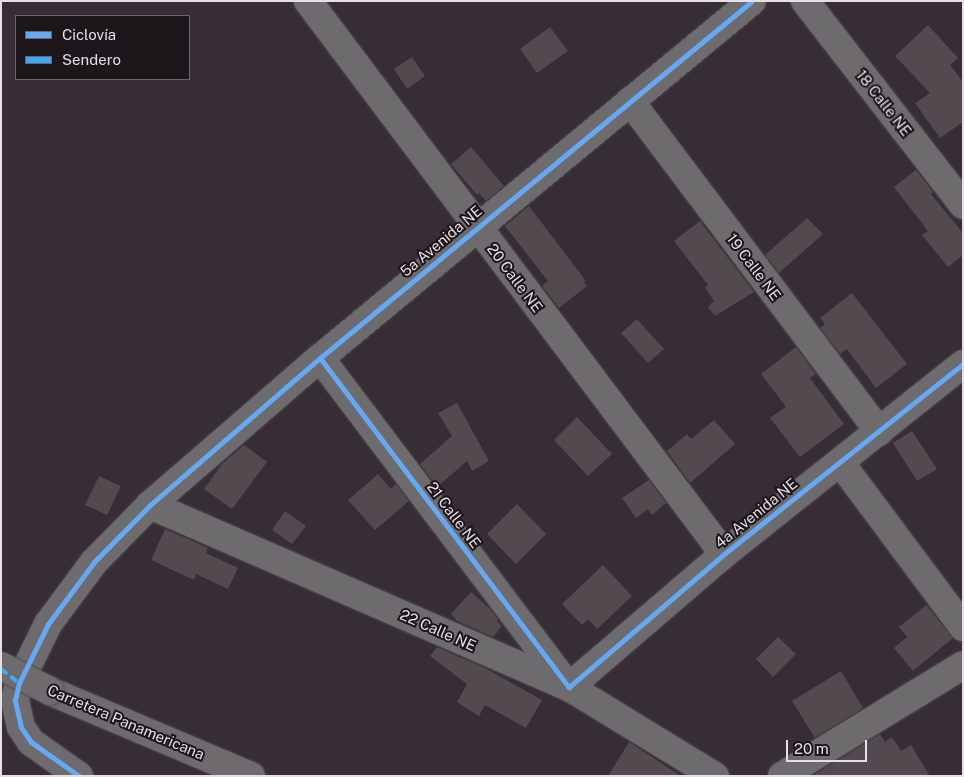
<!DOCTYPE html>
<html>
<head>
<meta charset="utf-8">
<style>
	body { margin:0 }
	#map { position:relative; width:964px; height:777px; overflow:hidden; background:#362e34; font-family:"Public Sans",sans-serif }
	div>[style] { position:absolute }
	.building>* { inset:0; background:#524a4e }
	.roads { filter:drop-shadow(0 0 1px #524b4f) drop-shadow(0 0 1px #524b4f) }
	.minor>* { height:28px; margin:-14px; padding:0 14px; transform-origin:14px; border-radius:14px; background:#6d6b6e }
	.trunk>* { height:28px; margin:-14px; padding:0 14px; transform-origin:14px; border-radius:14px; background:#6e6a6e }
	.bridges { filter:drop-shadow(0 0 1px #524b4f) drop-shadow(0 0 1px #524b4f) }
	.trunk-bridge>* { height:28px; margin:-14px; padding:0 14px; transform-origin:14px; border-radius:14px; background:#6e6a6e }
	.quiet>* { height:4px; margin-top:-2px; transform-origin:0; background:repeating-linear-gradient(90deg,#3fa9f5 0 8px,transparent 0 12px) }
	.cycleway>* { height:5px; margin:-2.5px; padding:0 2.5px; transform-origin:2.5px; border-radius:2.5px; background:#66a8f1 }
	span { translate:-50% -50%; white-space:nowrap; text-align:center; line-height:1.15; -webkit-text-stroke:4px #1c151a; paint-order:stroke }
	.street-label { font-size:15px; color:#e8dee5 }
	.frame { position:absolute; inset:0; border:2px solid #e8dee5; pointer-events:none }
	.legend { position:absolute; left:15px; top:15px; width:175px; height:65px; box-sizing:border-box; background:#1c151a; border:1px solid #6e656b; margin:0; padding:6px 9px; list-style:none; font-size:15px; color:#e8dee5 }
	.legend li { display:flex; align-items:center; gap:10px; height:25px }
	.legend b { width:25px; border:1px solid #6e656b }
	.scale { position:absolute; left:786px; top:740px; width:81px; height:22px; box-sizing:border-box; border:2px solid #e8dee5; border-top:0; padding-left:6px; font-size:15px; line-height:18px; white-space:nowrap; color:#e8dee5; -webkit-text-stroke:4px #1c151a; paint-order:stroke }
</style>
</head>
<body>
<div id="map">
	<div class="building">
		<i style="clip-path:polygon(928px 25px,958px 58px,950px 65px,963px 82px,963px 122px,940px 138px,915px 103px,930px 93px,895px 56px)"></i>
		<i style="clip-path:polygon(550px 27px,568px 51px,537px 73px,520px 49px)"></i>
		<i style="clip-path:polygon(412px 57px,425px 76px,407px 89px,394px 69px)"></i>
		<i style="clip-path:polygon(471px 147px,504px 186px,486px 201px,479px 193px,477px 195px,451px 164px)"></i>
		<i style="clip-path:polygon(916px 170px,933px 192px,931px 194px,963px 233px,963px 255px,948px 267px,922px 235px,928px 231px,894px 187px)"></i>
		<i style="clip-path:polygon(529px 206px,586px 281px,584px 282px,587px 286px,559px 308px,542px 286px,548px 281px,505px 226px)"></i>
		<i style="clip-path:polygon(807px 218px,823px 234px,779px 273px,765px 255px)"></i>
		<i style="clip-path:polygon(700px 221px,754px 292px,715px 316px,708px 307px,714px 301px,705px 287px,708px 285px,674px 241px)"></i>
		<i style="clip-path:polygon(852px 293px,907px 364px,876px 388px,847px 349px,840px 354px,820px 328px,825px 324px,820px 318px)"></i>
		<i style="clip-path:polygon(637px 319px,664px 349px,648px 363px,621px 333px)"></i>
		<i style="clip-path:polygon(796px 347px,816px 374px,810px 378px,844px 424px,800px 457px,770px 418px,786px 407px,761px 374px)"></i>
		<i style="clip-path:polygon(457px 403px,489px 461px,472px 471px,467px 461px,437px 487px,420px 464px,452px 436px,438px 413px)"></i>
		<i style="clip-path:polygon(577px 417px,612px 454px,588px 476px,554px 440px)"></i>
		<i style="clip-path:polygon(714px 420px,735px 444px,690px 483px,667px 451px,687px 434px,691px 439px)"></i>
		<i style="clip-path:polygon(912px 431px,937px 469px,917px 481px,893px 443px)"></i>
		<i style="clip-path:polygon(244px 445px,267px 462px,232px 509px,204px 489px,222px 464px)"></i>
		<i style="clip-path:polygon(378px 474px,391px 489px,396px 484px,409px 501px,375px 530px,348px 500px)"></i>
		<i style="clip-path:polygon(99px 476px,121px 486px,107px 515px,85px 505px)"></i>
		<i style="clip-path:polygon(649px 480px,666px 503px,652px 515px,648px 509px,636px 518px,622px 498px)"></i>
		<i style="clip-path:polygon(517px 504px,546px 534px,516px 564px,487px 534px)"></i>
		<i style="clip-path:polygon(285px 511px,306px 526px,292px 544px,272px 530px)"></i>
		<i style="clip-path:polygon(165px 529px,208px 548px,206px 553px,238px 568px,228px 589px,196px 574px,194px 580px,151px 560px)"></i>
		<i style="clip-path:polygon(603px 565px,632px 596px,597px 629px,588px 619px,582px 625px,562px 604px)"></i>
		<i style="clip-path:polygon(471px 592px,490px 609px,498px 619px,497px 621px,502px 626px,493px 637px,455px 620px,456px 619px,451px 614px)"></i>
		<i style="clip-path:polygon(926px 605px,953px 638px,913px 671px,894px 648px,907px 637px,899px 627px)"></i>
		<i style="clip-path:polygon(778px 637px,796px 654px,773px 677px,756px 659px)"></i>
		<i style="clip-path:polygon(437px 647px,485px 668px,542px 700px,526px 728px,485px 705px,479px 716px,457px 702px,467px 684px,430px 656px)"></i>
		<i style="clip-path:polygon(841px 671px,863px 708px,815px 738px,792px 701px)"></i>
		<i style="clip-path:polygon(880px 734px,885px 742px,892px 737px,901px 751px,911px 745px,930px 776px,812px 776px)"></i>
		<i style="clip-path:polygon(629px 742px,681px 776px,608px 776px)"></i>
	</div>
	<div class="roads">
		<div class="minor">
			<i style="left:308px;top:1px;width:692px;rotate:53.05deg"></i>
			<i style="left:805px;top:1px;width:258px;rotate:52.2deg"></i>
			<i style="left:630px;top:101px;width:414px;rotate:53deg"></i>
			<i style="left:320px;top:358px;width:413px;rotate:52.9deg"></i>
			<i style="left:569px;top:687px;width:204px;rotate:-40.6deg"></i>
			<i style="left:724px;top:554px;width:305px;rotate:-38.5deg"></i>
			<i style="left:840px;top:462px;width:206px;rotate:53.3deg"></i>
			<i style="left:150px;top:505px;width:457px;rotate:23.5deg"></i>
			<i style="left:569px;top:687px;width:171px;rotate:31.4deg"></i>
			<i style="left:79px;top:776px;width:59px;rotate:-144.7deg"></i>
			<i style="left:31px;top:742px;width:18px;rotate:-124deg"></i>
			<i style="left:21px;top:727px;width:28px;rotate:-103deg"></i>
			<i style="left:15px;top:700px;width:17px;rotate:-77deg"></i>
			<i style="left:19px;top:683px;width:66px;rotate:-63.8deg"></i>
			<i style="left:48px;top:624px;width:77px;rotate:-53.4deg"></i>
			<i style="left:94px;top:562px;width:80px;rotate:-45.5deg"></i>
			<i style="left:150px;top:505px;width:225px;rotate:-40.9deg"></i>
			<i style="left:320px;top:358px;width:560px;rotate:-39.57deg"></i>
			<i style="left:782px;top:776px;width:212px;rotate:-31.5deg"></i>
		</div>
		<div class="trunk">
			<i style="left:50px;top:691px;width:218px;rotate:22.9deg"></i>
		</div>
	</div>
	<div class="bridges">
		<div class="trunk-bridge">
			<i style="left:1px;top:666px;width:55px;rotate:27deg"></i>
		</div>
	</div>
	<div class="quiet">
		<i style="left:1px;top:669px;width:23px;rotate:38deg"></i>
	</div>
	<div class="cycleway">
		<i style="left:320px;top:358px;width:413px;rotate:52.9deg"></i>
		<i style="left:569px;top:687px;width:204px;rotate:-40.6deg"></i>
		<i style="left:724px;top:554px;width:305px;rotate:-38.5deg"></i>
		<i style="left:79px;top:776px;width:59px;rotate:-144.7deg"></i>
		<i style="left:31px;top:742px;width:18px;rotate:-124deg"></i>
		<i style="left:21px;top:727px;width:28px;rotate:-103deg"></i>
		<i style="left:15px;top:700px;width:17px;rotate:-77deg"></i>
		<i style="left:19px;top:683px;width:66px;rotate:-63.8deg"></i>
		<i style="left:48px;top:624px;width:77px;rotate:-53.4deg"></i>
		<i style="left:94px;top:562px;width:80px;rotate:-45.5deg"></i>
		<i style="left:150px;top:505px;width:225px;rotate:-40.9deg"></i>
		<i style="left:320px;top:358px;width:560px;rotate:-39.57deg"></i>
	</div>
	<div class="street-label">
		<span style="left:884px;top:103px;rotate:52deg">18 Calle NE</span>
		<span style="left:441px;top:241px;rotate:-40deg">5a Avenida NE</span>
		<span style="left:754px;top:267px;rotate:53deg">19 Calle NE</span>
		<span style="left:515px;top:278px;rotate:53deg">20 Calle NE</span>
		<span style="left:756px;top:513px;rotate:-39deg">4a Avenida NE</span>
		<span style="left:454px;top:515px;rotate:53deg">21 Calle NE</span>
		<span style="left:438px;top:630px;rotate:24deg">22 Calle NE</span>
		<span style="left:126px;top:722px;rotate:23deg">Carretera Panamericana</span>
	</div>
	<div class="frame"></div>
	<ul class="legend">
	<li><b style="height:6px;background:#66a8f1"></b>Ciclovía</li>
	<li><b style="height:6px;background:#3fa9f5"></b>Sendero</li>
	</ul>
	<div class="scale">20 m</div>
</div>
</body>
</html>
